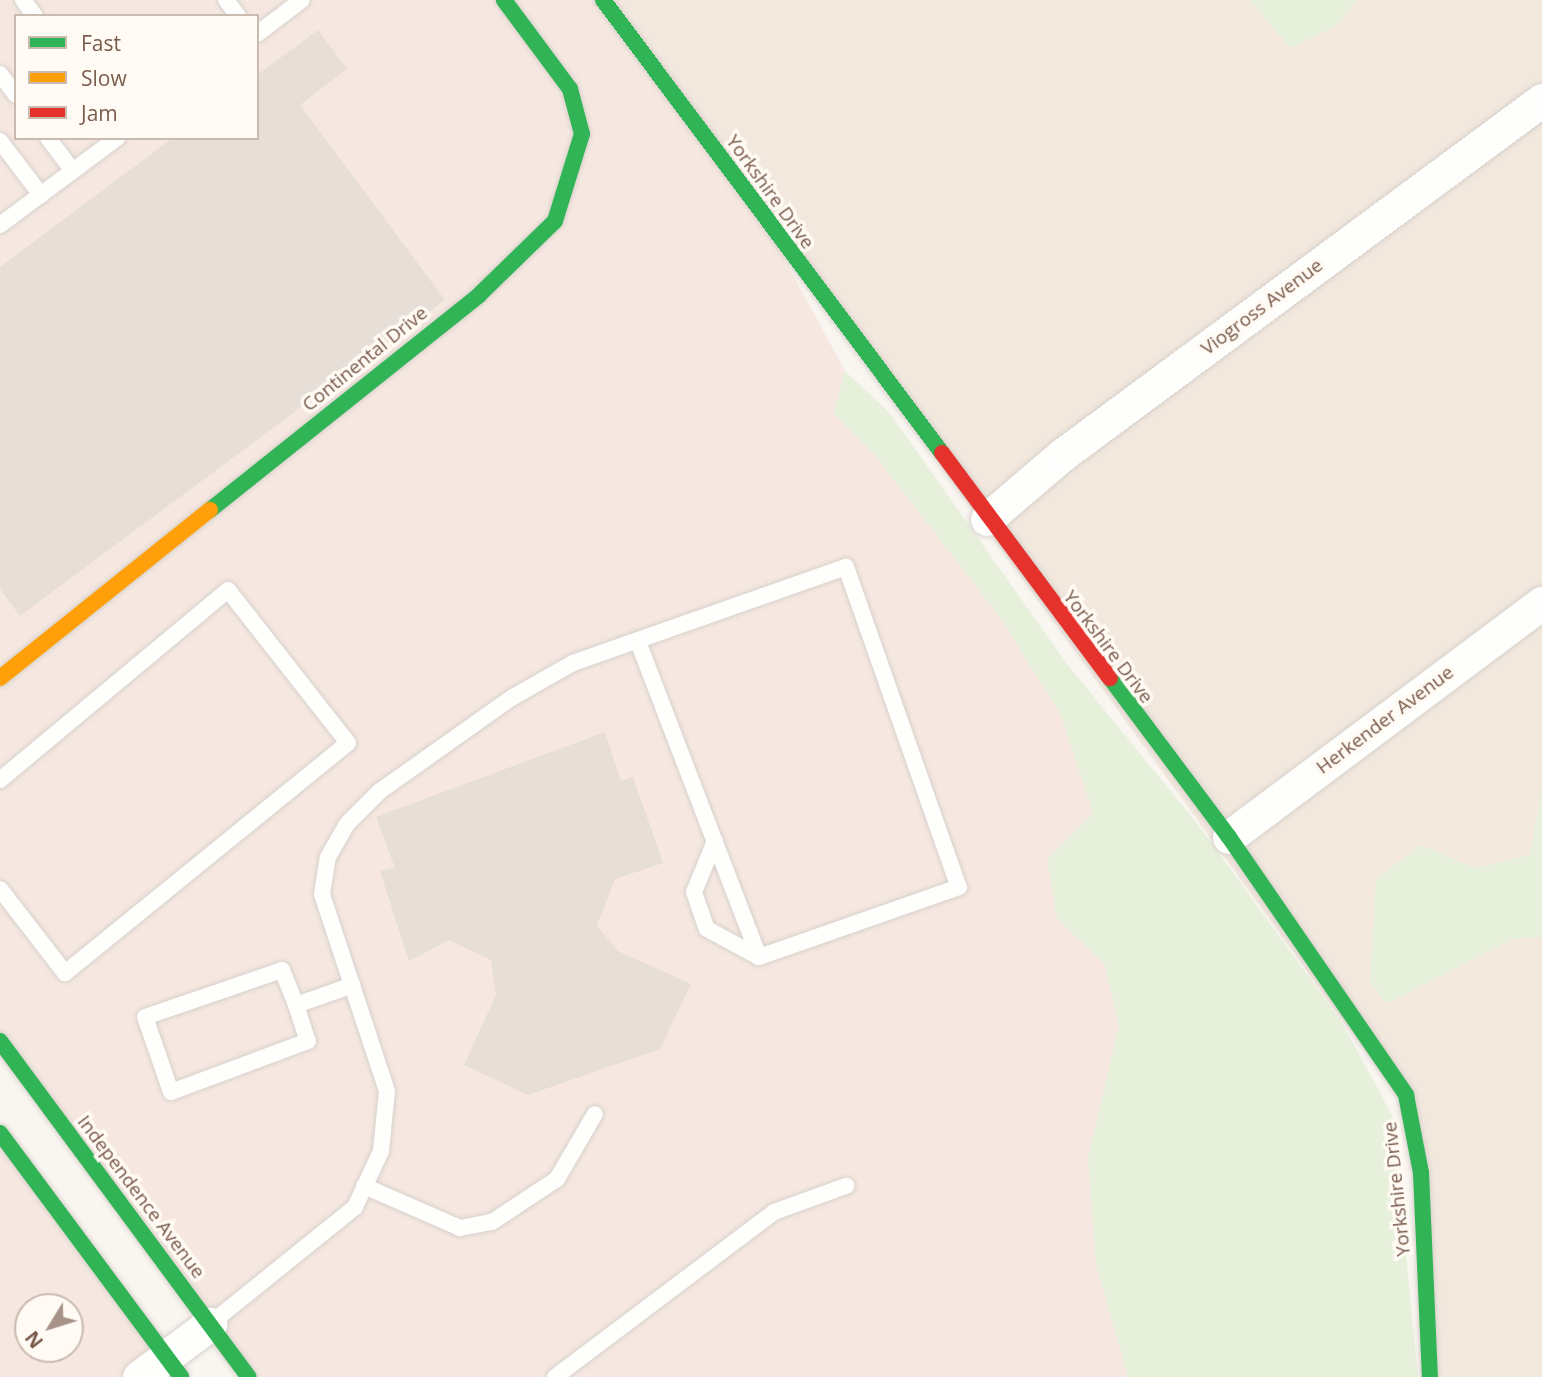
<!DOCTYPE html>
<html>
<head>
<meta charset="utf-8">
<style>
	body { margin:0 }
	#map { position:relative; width:1542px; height:1377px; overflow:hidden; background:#f9f5f0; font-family:"Open Sans",sans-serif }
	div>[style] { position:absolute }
	.residential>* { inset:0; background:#f2e8de }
	.commercial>* { inset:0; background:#f6e8e1 }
	.green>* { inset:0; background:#e7f0db }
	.building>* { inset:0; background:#e6ded7 }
	.roads { filter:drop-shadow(0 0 2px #d7d1cb) drop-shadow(0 0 2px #d7d1cb) }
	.lane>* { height:16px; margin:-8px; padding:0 8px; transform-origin:8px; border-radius:8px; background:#fefefd }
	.street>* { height:33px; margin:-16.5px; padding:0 16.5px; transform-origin:16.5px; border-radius:16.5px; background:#fefefd }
	.fast>* { height:16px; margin:-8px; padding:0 8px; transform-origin:8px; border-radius:8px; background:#30b455 }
	.slow>* { height:16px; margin:-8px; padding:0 8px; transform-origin:8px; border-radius:8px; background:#ff9f0a }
	.jam>* { height:16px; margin:-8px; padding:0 8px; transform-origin:8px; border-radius:8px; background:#e5322d }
	span { translate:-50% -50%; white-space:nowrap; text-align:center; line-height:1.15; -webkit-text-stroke:7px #fffaf3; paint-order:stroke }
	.street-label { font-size:19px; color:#7a5c4d }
	.legend { position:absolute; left:14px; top:14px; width:245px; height:126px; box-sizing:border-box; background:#fffaf3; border:2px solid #cabbb1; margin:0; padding:9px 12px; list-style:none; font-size:21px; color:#7a5c4d }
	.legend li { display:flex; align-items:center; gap:14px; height:35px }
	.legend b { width:35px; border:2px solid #cabbb1 }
	.north { position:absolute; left:14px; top:1293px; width:70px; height:70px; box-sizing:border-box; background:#fffaf3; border:2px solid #cabbb1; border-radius:50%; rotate:232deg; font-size:19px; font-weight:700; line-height:28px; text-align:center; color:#7a5c4d }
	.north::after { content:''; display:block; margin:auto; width:24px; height:32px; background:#a69286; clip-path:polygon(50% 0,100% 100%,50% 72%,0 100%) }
</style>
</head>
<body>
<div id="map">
	<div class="residential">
		<i style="clip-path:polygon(603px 0,1542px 0,1542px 1377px,1430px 1377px,1414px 1119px)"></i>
	</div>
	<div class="commercial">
		<i style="clip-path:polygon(evenodd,0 0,603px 0,762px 218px,845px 371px,834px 413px,874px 454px,999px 616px,1060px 713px,1093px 813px,1057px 919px,1104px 963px,1119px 1025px,1088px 1158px,1096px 1265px,1128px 1377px,249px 1377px,0 1041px,0 0,16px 16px,257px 16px,257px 138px,16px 138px,16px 16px)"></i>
		<i style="clip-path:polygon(evenodd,0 1133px,181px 1377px,0 1377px,0 1133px,28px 1307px,70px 1307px,70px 1349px,28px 1349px,28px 1307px)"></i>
	</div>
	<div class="green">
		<i style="clip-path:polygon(1250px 0,1356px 0,1336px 26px,1290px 48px)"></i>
		<i style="clip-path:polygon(845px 371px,889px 412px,1067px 664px,1199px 826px,1341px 1021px,1392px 1115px,1418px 1377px,1128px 1377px,1096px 1265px,1088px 1158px,1119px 1025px,1104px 963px,1057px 919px,1047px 859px,1093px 813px,1060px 713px,999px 616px,874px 454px,834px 413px)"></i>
		<i style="clip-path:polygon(1542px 787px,1542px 937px,1513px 939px,1386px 1004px,1370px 982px,1376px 879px,1421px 845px,1475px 868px,1530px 855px)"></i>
	</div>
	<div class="building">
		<i style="clip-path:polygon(318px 30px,347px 69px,300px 105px,445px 300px,20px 616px,0 589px,0 267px,173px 138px,257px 138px,257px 75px)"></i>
		<i style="clip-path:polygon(605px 732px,621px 781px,633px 777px,663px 863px,615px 879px,597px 926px,618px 951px,691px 984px,660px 1049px,528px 1095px,464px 1065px,496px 995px,491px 960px,449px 940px,409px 961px,380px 871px,395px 868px,376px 817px)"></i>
	</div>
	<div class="roads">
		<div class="lane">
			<i style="left:23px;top:0;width:20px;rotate:53deg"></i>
			<i style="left:226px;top:0;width:20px;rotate:53deg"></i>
			<i style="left:257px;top:34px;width:56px;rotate:-37.1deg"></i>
			<i style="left:0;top:74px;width:26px;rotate:53deg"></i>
			<i style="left:48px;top:138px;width:41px;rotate:52.9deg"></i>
			<i style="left:0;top:141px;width:68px;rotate:52.8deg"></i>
			<i style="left:0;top:225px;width:146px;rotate:-36.6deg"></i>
			<i style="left:0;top:780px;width:297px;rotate:-39.8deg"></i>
			<i style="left:228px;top:590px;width:194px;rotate:51.9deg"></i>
			<i style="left:348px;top:743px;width:365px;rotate:140.9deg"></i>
			<i style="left:65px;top:973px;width:106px;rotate:-127.7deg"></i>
			<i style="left:715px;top:841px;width:55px;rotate:112.4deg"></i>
			<i style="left:694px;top:892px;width:39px;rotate:71deg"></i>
			<i style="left:707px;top:929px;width:59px;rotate:28.3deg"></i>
			<i style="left:296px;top:1005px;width:38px;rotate:72deg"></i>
			<i style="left:308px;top:1041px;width:146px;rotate:159.6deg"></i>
			<i style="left:171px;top:1092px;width:79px;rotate:-109.1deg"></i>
			<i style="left:145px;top:1017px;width:145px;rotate:-18.9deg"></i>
			<i style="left:282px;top:970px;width:38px;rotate:68deg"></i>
			<i style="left:296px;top:1005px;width:60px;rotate:-19.3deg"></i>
			<i style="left:364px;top:1186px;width:105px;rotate:23.6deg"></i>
			<i style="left:460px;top:1228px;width:33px;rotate:-11deg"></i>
			<i style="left:492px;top:1222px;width:78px;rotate:-33.5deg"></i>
			<i style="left:557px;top:1179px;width:75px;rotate:-59.7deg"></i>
			<i style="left:210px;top:1324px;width:186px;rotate:-38.9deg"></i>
			<i style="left:355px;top:1207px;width:62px;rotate:-65.1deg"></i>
			<i style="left:381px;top:1151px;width:60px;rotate:-84.3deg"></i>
			<i style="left:387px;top:1091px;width:207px;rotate:-108.3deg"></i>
			<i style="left:322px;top:894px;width:37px;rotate:-81deg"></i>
			<i style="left:328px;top:857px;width:38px;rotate:-60deg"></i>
			<i style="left:347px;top:824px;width:47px;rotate:-45deg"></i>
			<i style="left:380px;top:791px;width:163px;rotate:-35.3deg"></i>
			<i style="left:513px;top:697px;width:69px;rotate:-29.5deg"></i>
			<i style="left:573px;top:663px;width:289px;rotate:-19.4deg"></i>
			<i style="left:846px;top:567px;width:339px;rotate:70.6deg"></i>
			<i style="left:959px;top:887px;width:212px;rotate:160.7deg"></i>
			<i style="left:759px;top:957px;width:338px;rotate:-111deg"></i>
			<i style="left:555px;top:1377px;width:274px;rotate:-37deg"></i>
			<i style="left:774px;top:1212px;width:77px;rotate:-19.9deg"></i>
		</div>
		<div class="street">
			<i style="left:987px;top:519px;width:99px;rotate:-40.5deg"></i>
			<i style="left:1062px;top:455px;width:597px;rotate:-36.49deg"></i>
			<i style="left:1229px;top:837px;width:391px;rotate:-36.8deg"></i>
			<i style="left:139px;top:1377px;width:89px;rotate:-36.7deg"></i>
		</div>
		<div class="fast">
			<i style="left:603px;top:0;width:566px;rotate:53.19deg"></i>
			<i style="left:210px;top:510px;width:344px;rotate:-38.6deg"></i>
			<i style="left:479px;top:295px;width:106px;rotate:-44.2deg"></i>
			<i style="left:555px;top:221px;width:91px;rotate:-72.8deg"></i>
			<i style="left:582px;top:134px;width:47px;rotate:-104.9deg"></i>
			<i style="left:570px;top:89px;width:111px;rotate:-126.6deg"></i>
			<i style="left:1110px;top:678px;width:199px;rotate:53.2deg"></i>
			<i style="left:1229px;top:837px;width:313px;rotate:55.5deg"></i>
			<i style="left:1406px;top:1095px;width:79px;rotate:79.1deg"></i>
			<i style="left:1421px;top:1173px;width:204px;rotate:87.5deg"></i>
			<i style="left:0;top:1041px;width:418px;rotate:53.5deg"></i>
			<i style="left:0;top:1133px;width:304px;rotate:53.4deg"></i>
		</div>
		<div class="slow">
			<i style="left:0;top:678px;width:269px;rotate:-38.7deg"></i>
		</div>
		<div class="jam">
			<i style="left:942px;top:453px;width:281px;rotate:53.3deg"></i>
		</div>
	</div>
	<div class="street-label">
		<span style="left:770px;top:192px;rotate:54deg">Yorkshire Drive</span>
		<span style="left:1262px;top:307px;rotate:-37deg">Viogross Avenue</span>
		<span style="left:365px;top:359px;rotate:-39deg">Continental Drive</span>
		<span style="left:1108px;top:647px;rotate:53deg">Yorkshire Drive</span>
		<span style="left:1385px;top:720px;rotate:-37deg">Herkender Avenue</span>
		<span style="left:1397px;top:1189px;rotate:-96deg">Yorkshire Drive</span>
		<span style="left:141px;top:1197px;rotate:53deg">Independence Avenue</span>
	</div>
	<ul class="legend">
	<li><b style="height:9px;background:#30b455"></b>Fast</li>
	<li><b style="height:9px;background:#ff9f0a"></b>Slow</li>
	<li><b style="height:9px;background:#e5322d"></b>Jam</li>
	</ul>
	<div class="north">N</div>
</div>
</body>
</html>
